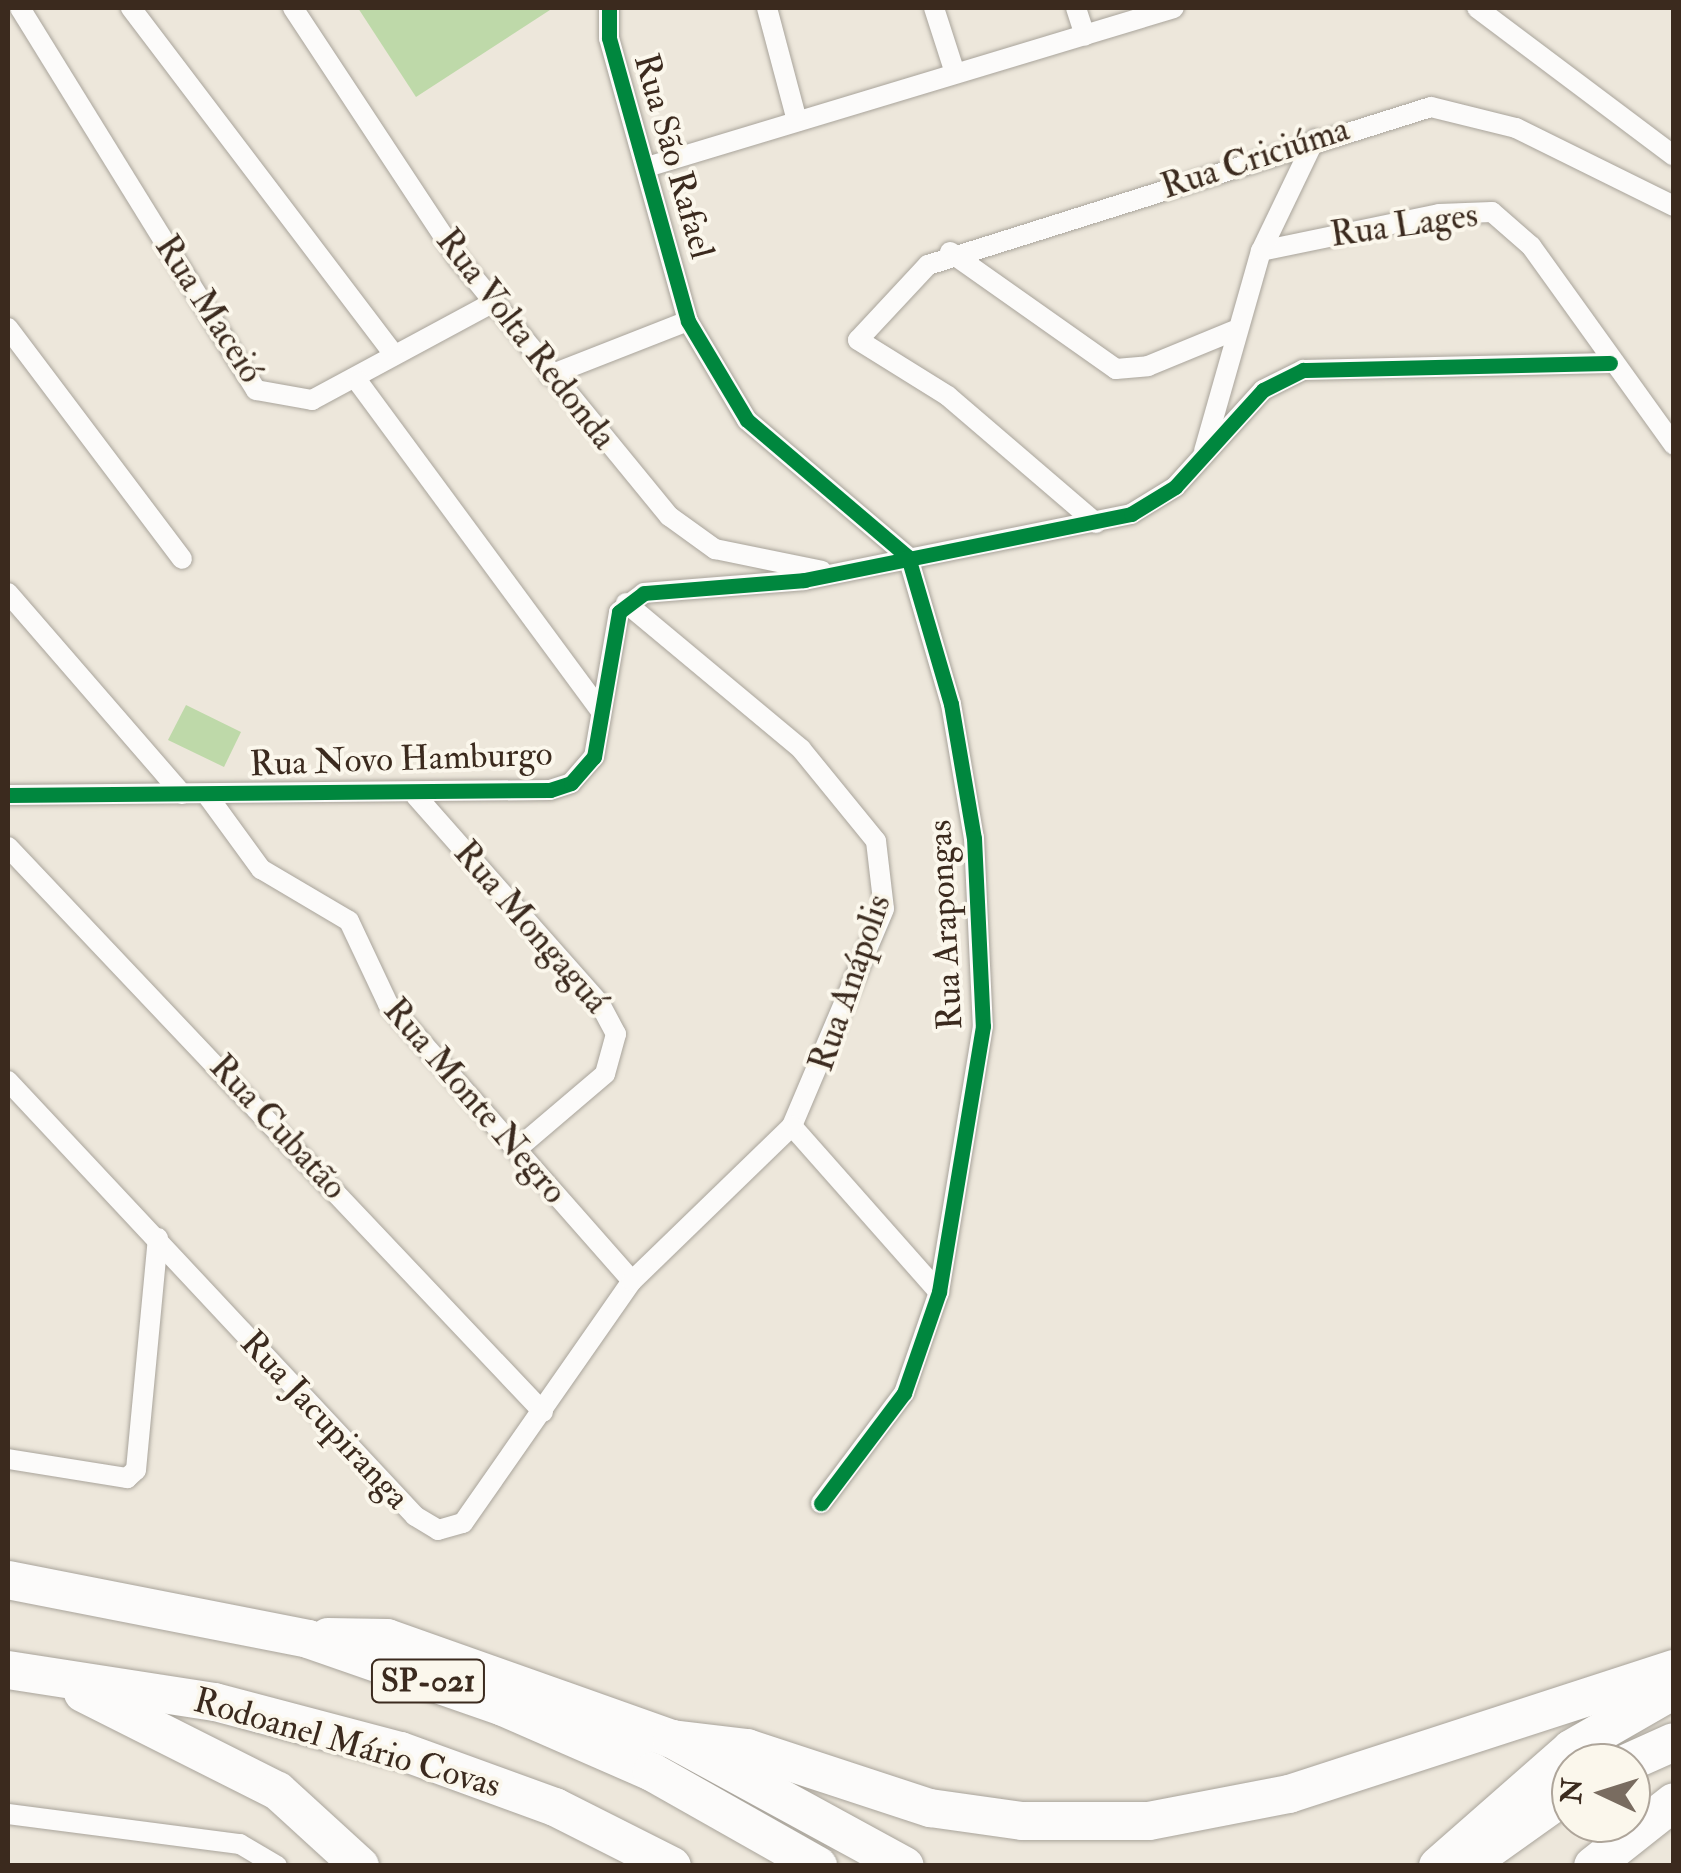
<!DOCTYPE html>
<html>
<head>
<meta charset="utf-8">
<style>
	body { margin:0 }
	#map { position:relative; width:1681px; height:1873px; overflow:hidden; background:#ede7db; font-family:"IM FELL Double Pica",serif }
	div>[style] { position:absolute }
	.green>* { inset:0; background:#bed9a9 }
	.roads { filter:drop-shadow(0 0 2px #a9a49b) drop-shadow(0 0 2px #a9a49b) }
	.street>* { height:20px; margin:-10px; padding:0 10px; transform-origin:10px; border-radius:10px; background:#fcfbfa }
	.highway>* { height:38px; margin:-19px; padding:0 19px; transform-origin:19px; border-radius:19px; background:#fcfbfa }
	.cycleway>* { height:15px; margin:-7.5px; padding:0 7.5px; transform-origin:7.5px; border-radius:7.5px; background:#00873e }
	span { translate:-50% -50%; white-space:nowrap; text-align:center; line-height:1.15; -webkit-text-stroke:8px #fbf7ec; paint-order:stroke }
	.shield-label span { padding:2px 8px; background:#fbf7ec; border:2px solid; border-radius:8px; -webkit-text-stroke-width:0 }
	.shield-label { font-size:32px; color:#3b2a1e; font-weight:700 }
	.street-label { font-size:35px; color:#3b2a1e }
	.frame { position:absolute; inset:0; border:10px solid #3b2a1e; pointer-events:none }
	.north { position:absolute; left:1551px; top:1743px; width:100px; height:100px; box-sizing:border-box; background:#fbf7ec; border:2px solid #aea59a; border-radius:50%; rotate:274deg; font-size:28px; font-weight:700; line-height:40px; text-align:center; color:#3b2a1e }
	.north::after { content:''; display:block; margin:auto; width:35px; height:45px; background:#796c60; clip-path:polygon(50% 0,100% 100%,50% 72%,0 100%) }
</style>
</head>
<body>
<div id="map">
	<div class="green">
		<i style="clip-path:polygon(358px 8px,553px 8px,416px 97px)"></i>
		<i style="clip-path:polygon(186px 705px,241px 732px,224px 767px,168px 740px)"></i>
	</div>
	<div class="roads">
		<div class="street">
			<i style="left:20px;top:8px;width:449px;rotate:58.3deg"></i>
			<i style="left:256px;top:390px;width:57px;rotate:10.1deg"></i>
			<i style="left:312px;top:400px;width:204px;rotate:-28.3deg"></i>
			<i style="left:131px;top:8px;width:435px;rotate:52.8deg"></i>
			<i style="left:293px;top:8px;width:298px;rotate:56.6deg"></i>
			<i style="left:457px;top:257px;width:335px;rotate:50.7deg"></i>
			<i style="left:669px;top:516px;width:57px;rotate:35.7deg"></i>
			<i style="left:715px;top:549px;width:109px;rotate:11.6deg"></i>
			<i style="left:609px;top:8px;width:30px;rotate:90deg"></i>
			<i style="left:609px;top:38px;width:294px;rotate:74.4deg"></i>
			<i style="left:688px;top:321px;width:115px;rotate:59.2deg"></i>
			<i style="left:747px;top:420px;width:211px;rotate:40.4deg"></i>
			<i style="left:908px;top:557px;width:153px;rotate:73.7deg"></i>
			<i style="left:951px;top:704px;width:136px;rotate:80.3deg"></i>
			<i style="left:974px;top:838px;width:188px;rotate:87.3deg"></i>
			<i style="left:983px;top:1026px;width:270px;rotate:99.4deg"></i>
			<i style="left:939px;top:1292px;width:107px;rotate:109.1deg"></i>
			<i style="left:904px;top:1393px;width:138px;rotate:127deg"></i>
			<i style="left:767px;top:8px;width:117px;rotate:75.1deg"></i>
			<i style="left:934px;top:8px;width:68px;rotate:72.1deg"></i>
			<i style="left:1076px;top:8px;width:29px;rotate:72deg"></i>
			<i style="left:1477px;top:8px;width:246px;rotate:36.9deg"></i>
			<i style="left:647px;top:167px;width:550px;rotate:-16.79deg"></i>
			<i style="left:1261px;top:251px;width:182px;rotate:-11.7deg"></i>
			<i style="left:1439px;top:214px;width:53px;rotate:-2.2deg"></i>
			<i style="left:1492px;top:212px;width:52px;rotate:41.1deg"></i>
			<i style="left:1531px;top:246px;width:245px;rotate:54.3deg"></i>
			<i style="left:950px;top:252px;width:203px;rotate:35.2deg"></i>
			<i style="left:1116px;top:369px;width:32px;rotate:-5deg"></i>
			<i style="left:1148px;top:366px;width:92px;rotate:-22.4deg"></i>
			<i style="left:8px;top:328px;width:289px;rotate:53deg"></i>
			<i style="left:550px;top:375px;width:148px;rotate:-21.4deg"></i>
			<i style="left:356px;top:379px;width:413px;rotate:53.6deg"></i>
			<i style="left:1204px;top:451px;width:208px;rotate:-74.1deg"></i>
			<i style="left:1261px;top:251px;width:124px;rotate:-64.3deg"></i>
			<i style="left:1096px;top:523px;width:195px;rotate:-139.4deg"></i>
			<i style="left:948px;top:396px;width:106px;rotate:-148.1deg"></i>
			<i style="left:858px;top:340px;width:103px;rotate:-47deg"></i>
			<i style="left:928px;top:265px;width:527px;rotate:-17.44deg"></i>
			<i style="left:1431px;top:107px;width:88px;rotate:13.9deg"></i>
			<i style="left:1516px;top:128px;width:176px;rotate:26.3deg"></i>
			<i style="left:8px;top:593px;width:266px;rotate:49.1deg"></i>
			<i style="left:626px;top:603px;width:228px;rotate:39.8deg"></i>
			<i style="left:801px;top:749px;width:119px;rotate:50.8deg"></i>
			<i style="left:876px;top:841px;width:68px;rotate:83.3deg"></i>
			<i style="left:884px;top:909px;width:236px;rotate:113deg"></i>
			<i style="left:792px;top:1126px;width:222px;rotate:48.5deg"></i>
			<i style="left:8px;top:795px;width:542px;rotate:-0.53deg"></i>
			<i style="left:550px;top:790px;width:22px;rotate:-18deg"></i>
			<i style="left:571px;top:783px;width:35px;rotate:-49deg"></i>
			<i style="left:594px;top:757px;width:147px;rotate:-80.2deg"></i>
			<i style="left:619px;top:612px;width:31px;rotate:-37deg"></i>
			<i style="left:644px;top:593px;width:161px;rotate:-4.6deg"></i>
			<i style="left:804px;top:580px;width:334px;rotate:-11.4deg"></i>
			<i style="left:1131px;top:514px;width:52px;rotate:-31.5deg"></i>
			<i style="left:1175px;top:487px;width:131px;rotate:-47.8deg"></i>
			<i style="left:1263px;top:390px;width:45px;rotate:-26.6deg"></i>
			<i style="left:1303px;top:370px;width:307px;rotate:-1.3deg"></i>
			<i style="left:207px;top:795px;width:92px;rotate:53.9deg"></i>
			<i style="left:261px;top:869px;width:102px;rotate:30.6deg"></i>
			<i style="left:349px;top:921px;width:92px;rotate:64.8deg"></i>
			<i style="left:388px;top:1004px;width:369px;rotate:48.6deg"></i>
			<i style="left:416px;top:796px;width:278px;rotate:48.5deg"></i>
			<i style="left:600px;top:1004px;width:34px;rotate:62deg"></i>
			<i style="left:616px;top:1034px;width:41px;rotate:105.4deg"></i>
			<i style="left:605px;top:1074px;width:114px;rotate:139.6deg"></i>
			<i style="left:8px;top:847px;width:778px;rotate:46.56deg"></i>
			<i style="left:8px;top:1081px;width:596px;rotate:46.9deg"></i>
			<i style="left:415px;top:1516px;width:27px;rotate:31deg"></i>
			<i style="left:438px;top:1530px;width:26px;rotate:-16deg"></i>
			<i style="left:463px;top:1523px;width:295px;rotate:-55.1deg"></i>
			<i style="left:632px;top:1281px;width:223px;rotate:-44.1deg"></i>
			<i style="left:8px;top:1459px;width:121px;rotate:9.1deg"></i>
			<i style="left:127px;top:1478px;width:12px;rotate:-42deg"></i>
			<i style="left:136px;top:1470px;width:233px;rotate:-84.6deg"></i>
			<i style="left:8px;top:1814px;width:234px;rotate:7.4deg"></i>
			<i style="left:240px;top:1844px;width:43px;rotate:30.7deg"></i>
		</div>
		<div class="highway">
			<i style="left:8px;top:1580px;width:306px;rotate:11.1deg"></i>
			<i style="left:308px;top:1639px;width:207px;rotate:19.2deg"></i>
			<i style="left:503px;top:1707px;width:163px;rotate:23.6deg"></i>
			<i style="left:652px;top:1772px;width:191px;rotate:29.5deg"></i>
			<i style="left:328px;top:1637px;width:59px;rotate:1deg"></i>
			<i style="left:387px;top:1638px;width:302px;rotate:19.5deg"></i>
			<i style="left:672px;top:1739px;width:265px;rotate:28.6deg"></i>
			<i style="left:8px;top:1670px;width:209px;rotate:8.8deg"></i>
			<i style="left:215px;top:1702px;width:192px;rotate:14.8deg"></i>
			<i style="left:401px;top:1751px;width:164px;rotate:20deg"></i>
			<i style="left:555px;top:1807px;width:131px;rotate:26.8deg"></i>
			<i style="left:83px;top:1693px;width:218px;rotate:26.7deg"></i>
			<i style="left:278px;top:1791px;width:111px;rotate:42.4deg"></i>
			<i style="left:672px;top:1739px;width:76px;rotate:6.8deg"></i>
			<i style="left:747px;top:1748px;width:193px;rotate:18.2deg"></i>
			<i style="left:930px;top:1808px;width:93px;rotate:8deg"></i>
			<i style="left:1022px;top:1821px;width:127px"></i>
			<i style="left:1149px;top:1821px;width:143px;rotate:-10.9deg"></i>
			<i style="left:1289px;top:1794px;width:405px;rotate:-18deg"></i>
			<i style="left:1627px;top:1763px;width:51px;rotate:-24.1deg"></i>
			<i style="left:1467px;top:1865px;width:128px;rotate:-35.4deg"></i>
			<i style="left:1438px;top:1866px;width:177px;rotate:-41.3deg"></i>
			<i style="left:1571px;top:1749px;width:119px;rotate:-29.8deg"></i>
			<i style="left:1593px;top:1866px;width:103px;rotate:-38.3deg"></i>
		</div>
	</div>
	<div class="cycleway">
		<i style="left:609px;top:8px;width:30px;rotate:90deg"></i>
		<i style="left:609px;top:38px;width:294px;rotate:74.4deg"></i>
		<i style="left:688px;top:321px;width:115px;rotate:59.2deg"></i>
		<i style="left:747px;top:420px;width:211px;rotate:40.4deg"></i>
		<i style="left:908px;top:557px;width:153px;rotate:73.7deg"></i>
		<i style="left:951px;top:704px;width:136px;rotate:80.3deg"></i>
		<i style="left:974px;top:838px;width:188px;rotate:87.3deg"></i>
		<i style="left:983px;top:1026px;width:270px;rotate:99.4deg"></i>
		<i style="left:939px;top:1292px;width:107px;rotate:109.1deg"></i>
		<i style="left:904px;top:1393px;width:138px;rotate:127deg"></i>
		<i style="left:8px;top:795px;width:542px;rotate:-0.53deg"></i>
		<i style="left:550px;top:790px;width:22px;rotate:-18deg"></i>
		<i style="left:571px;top:783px;width:35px;rotate:-49deg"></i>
		<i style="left:594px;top:757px;width:147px;rotate:-80.2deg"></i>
		<i style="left:619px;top:612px;width:31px;rotate:-37deg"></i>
		<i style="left:644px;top:593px;width:161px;rotate:-4.6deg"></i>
		<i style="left:804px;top:580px;width:334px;rotate:-11.4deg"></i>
		<i style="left:1131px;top:514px;width:52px;rotate:-31.5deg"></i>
		<i style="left:1175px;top:487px;width:131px;rotate:-47.8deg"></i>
		<i style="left:1263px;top:390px;width:45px;rotate:-26.6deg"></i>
		<i style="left:1303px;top:370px;width:307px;rotate:-1.3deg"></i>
	</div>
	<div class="shield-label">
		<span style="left:428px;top:1681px">SP-021</span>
	</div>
	<div class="street-label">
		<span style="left:674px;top:156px;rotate:74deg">Rua São Rafael</span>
		<span style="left:1255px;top:158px;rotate:-18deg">Rua Criciúma</span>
		<span style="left:1404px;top:225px;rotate:-8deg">Rua Lages</span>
		<span style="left:209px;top:309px;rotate:57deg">Rua Maceió</span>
		<span style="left:526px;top:339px;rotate:52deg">Rua Volta Redonda</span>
		<span style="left:401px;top:759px;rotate:-2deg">Rua Novo Hamburgo</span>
		<span style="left:945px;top:925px;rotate:-93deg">Rua Arapongas</span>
		<span style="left:531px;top:927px;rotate:49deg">Rua Mongaguá</span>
		<span style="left:850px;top:983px;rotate:-71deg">Rua Anápolis</span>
		<span style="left:475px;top:1101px;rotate:49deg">Rua Monte Negro</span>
		<span style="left:278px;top:1127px;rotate:47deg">Rua Cubatão</span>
		<span style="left:325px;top:1420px;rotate:47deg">Rua Jacupiranga</span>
		<span style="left:347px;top:1743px;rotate:16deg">Rodoanel Mário Covas</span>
	</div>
	<div class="frame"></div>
	<div class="north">N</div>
</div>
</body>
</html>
